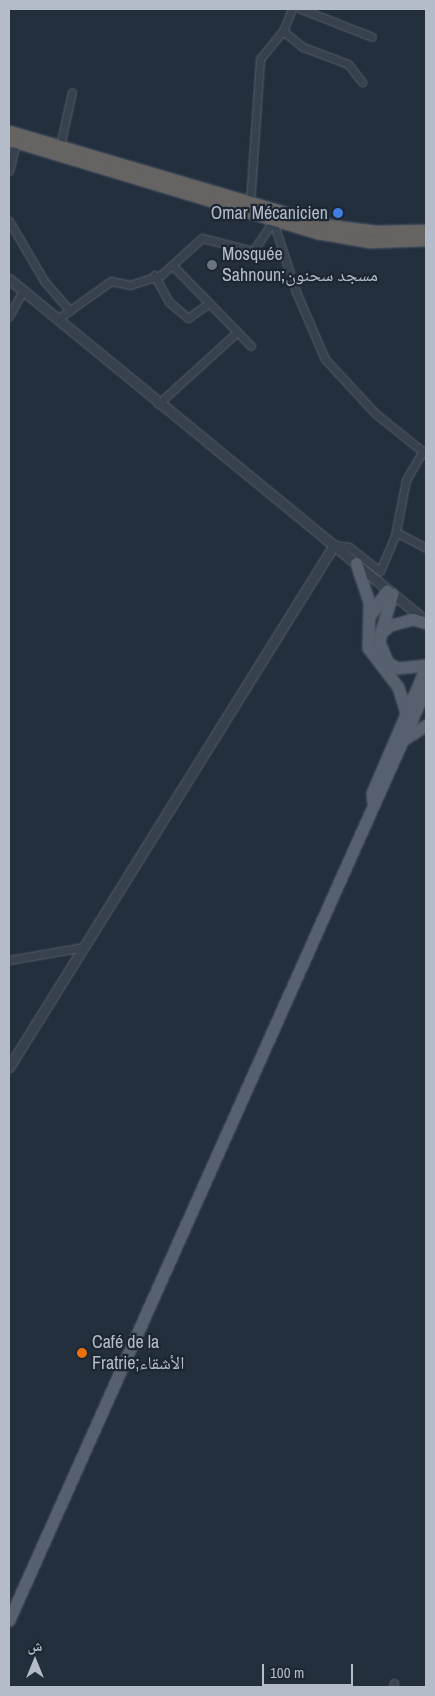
<!DOCTYPE html>
<html>
<head>
<meta charset="utf-8">
<style>
	body { margin:0 }
	#map { position:relative; width:435px; height:1696px; overflow:hidden; background:#242f3e; font-family:"Archivo Narrow","Noto Naskh Arabic",sans-serif }
	div>[style] { position:absolute }
	.roads { filter:drop-shadow(0 0 1px #565f6c) drop-shadow(0 0 1px #565f6c) }
	.minor>* { height:7px; margin:-3.5px; padding:0 3.5px; transform-origin:3.5px; border-radius:3.5px; background:#38414e }
	.tertiary>* { height:9px; margin:-4.5px; padding:0 4.5px; transform-origin:4.5px; border-radius:4.5px; background:#38414e }
	.primary>* { height:11px; margin:-5.5px; padding:0 5.5px; transform-origin:5.5px; border-radius:5.5px; background:#56606e }
	.trunk>* { height:11px; margin:-5.5px; padding:0 5.5px; transform-origin:5.5px; border-radius:5.5px; background:#656462 }
	.dots>* { width:14px; height:14px; translate:-50% -50%; box-sizing:border-box; border:2px solid #1d2633; border-radius:50% }
	span { translate:-50% -50%; white-space:nowrap; text-align:center; line-height:1.15; -webkit-text-stroke:4.5px #1d2633; paint-order:stroke }
	.poi-label { font-size:18px; color:#b4bcc9 }
	.right { translate:-100% -50%; text-align:right }
	.left { translate:0 -50%; text-align:left }
	.frame { position:absolute; inset:0; border:10px solid #b4bcc9; pointer-events:none }
	.north { position:absolute; left:10px; top:1636px; width:50px; height:50px; -webkit-text-stroke:4px #1d2633; paint-order:stroke; rotate:0deg; font-size:14px; font-weight:700; line-height:20px; text-align:center; color:#b4bcc9 }
	.north::after { content:''; display:block; margin:auto; width:18px; height:22px; background:#b4bcc9; clip-path:polygon(50% 0,100% 100%,50% 72%,0 100%) }
	.scale { position:absolute; left:262px; top:1664px; width:91px; height:22px; box-sizing:border-box; border:2px solid #b4bcc9; border-top:0; padding-left:6px; font-size:15px; line-height:18px; white-space:nowrap; color:#b4bcc9; -webkit-text-stroke:4px #1d2633; paint-order:stroke }
</style>
</head>
<body>
<div id="map">
	<div class="roads">
		<div class="minor">
			<i style="left:301px;top:9px;width:76px;rotate:21.5deg"></i>
			<i style="left:283px;top:31px;width:26px;rotate:39deg"></i>
			<i style="left:303px;top:47px;width:48px;rotate:20.7deg"></i>
			<i style="left:348px;top:64px;width:23px;rotate:52deg"></i>
			<i style="left:60px;top:146px;width:55px;rotate:-77.5deg"></i>
			<i style="left:9px;top:171px;width:30px;rotate:-76deg"></i>
			<i style="left:250px;top:203px;width:144px;rotate:-86deg"></i>
			<i style="left:260px;top:59px;width:36px;rotate:-51deg"></i>
			<i style="left:283px;top:31px;width:24px;rotate:-68deg"></i>
			<i style="left:272px;top:218px;width:78px;rotate:72deg"></i>
			<i style="left:296px;top:292px;width:73px;rotate:66.6deg"></i>
			<i style="left:325px;top:359px;width:75px;rotate:47.2deg"></i>
			<i style="left:376px;top:414px;width:64px;rotate:38.7deg"></i>
			<i style="left:9px;top:221px;width:71px;rotate:59.5deg"></i>
			<i style="left:45px;top:282px;width:38px;rotate:49deg"></i>
			<i style="left:174px;top:267px;width:110px;rotate:45.7deg"></i>
			<i style="left:154px;top:275px;width:31px;rotate:61deg"></i>
			<i style="left:169px;top:302px;width:25px;rotate:40deg"></i>
			<i style="left:188px;top:318px;width:24px;rotate:-35deg"></i>
			<i style="left:9px;top:316px;width:29px;rotate:-61deg"></i>
			<i style="left:59px;top:318px;width:64px;rotate:-35.4deg"></i>
			<i style="left:111px;top:281px;width:19px;rotate:12deg"></i>
			<i style="left:130px;top:285px;width:33px;rotate:-18deg"></i>
			<i style="left:161px;top:275px;width:55px;rotate:-42.1deg"></i>
			<i style="left:202px;top:238px;width:53px;rotate:14.3deg"></i>
			<i style="left:253px;top:251px;width:36px;rotate:-56deg"></i>
			<i style="left:158px;top:404px;width:105px;rotate:-42.3deg"></i>
			<i style="left:396px;top:532px;width:34px;rotate:28deg"></i>
			<i style="left:334px;top:545px;width:15px;rotate:8deg"></i>
			<i style="left:349px;top:547px;width:39px;rotate:38deg"></i>
			<i style="left:380px;top:571px;width:38px;rotate:-67deg"></i>
			<i style="left:395px;top:536px;width:57px;rotate:-78.9deg"></i>
			<i style="left:406px;top:480px;width:34px;rotate:-60deg"></i>
			<i style="left:9px;top:960px;width:76px;rotate:-9.8deg"></i>
			<i style="left:393px;top:1687px;width:4px;rotate:-76deg"></i>
		</div>
		<div class="tertiary">
			<i style="left:9px;top:279px;width:539px;rotate:39.36deg"></i>
			<i style="left:9px;top:1067px;width:615px;rotate:-58.09deg"></i>
		</div>
		<div class="primary">
			<i style="left:356px;top:563px;width:41px;rotate:71.6deg"></i>
			<i style="left:369px;top:602px;width:46px;rotate:91.2deg"></i>
			<i style="left:368px;top:648px;width:49px;rotate:52.4deg"></i>
			<i style="left:398px;top:687px;width:27px;rotate:73deg"></i>
			<i style="left:369px;top:617px;width:32px;rotate:-56deg"></i>
			<i style="left:426px;top:623px;width:14px;rotate:-163deg"></i>
			<i style="left:413px;top:619px;width:24px;rotate:165deg"></i>
			<i style="left:390px;top:625px;width:12px;rotate:138deg"></i>
			<i style="left:381px;top:633px;width:9px;rotate:103deg"></i>
			<i style="left:379px;top:642px;width:23px;rotate:67deg"></i>
			<i style="left:388px;top:663px;width:11px;rotate:27deg"></i>
			<i style="left:398px;top:668px;width:28px;rotate:-6deg"></i>
			<i style="left:381px;top:631px;width:39px;rotate:-73deg"></i>
			<i style="left:403px;top:740px;width:27px;rotate:-33deg"></i>
			<i style="left:373px;top:804px;width:11px;rotate:-95deg"></i>
			<i style="left:372px;top:793px;width:137px;rotate:-66.8deg"></i>
			<i style="left:9px;top:1620px;width:1021px;rotate:-65.9deg"></i>
		</div>
		<div class="trunk">
			<i style="left:9px;top:131px;width:333px;rotate:16.4deg"></i>
			<i style="left:328px;top:225px;width:48px;rotate:7.1deg"></i>
			<i style="left:376px;top:231px;width:50px;rotate:-1.1deg"></i>
			<i style="left:9px;top:140px;width:323px;rotate:16.8deg"></i>
			<i style="left:318px;top:233px;width:53px;rotate:9.8deg"></i>
			<i style="left:370px;top:242px;width:56px;rotate:-2deg"></i>
		</div>
	</div>
	<div class="dots">
		<i style="left:338px;top:213px;background:#3f7fe0"></i>
		<i style="left:212px;top:265px;background:#6b7280"></i>
		<i style="left:82px;top:1353px;background:#e8710a"></i>
	</div>
	<div class="poi-label">
		<span class="right" style="left:328px;top:213px">Omar Mécanicien</span>
		<span class="left" style="left:222px;top:265px">Mosquée<br>Sahnoun;مسجد سحنون</span>
		<span class="left" style="left:92px;top:1353px">Café de la<br>Fratrie;الأشقاء</span>
	</div>
	<div class="frame"></div>
	<div class="north">ش</div>
	<div class="scale">100 m</div>
</div>
</body>
</html>
